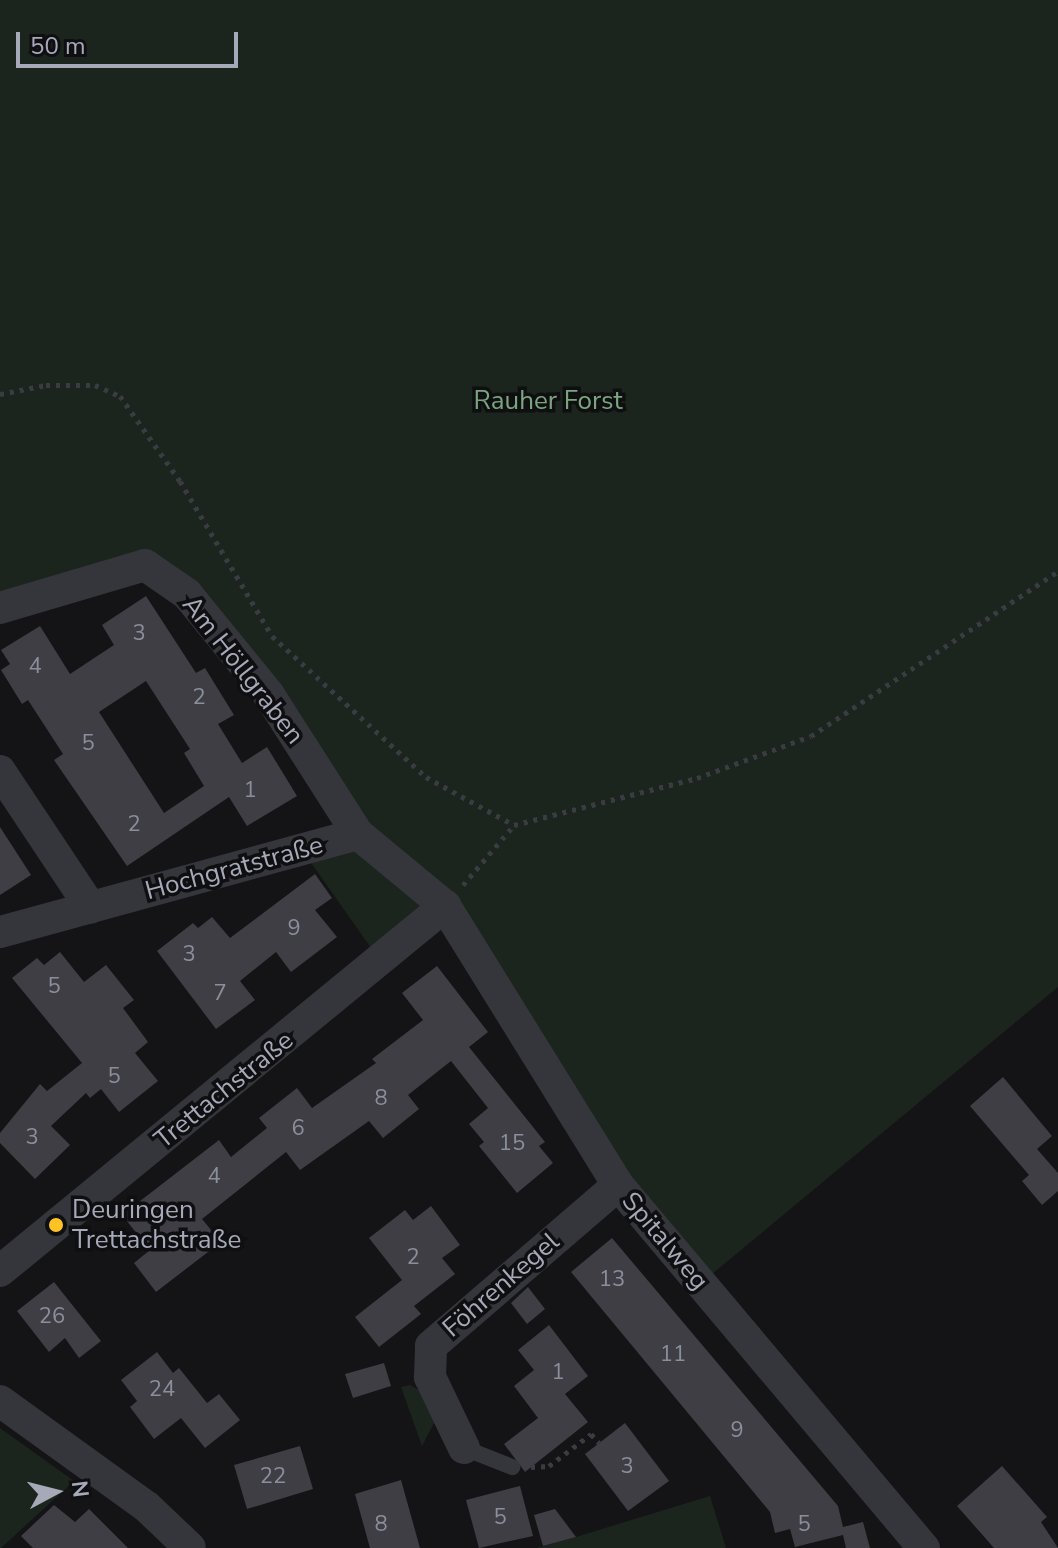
<!DOCTYPE html>
<html>
<head>
<meta charset="utf-8">
<style>
	body { margin:0 }
	#map { position:relative; width:1058px; height:1548px; overflow:hidden; background:#141416; font-family:"Nunito Sans",sans-serif }
	div>[style] { position:absolute }
	.green>* { inset:0; background:#1c251d }
	.building>* { inset:0; background:#3e3e44 }
	.path>* { height:5px; margin-top:-2.5px; transform-origin:0; background:repeating-linear-gradient(90deg,#3b3c43 0 4px,transparent 0 10px) }
	.service>* { height:16px; margin:-8px; padding:0 8px; transform-origin:8px; border-radius:8px; background:#35353c }
	.minor>* { height:32px; margin:-16px; padding:0 16px; transform-origin:16px; border-radius:16px; background:#35353c }
	.dots>* { width:22px; height:22px; translate:-50% -50%; box-sizing:border-box; border:4px solid #0f0f11; border-radius:50% }
	span { translate:-50% -50%; white-space:nowrap; text-align:center; line-height:1.15; -webkit-text-stroke:7px #0f0f11; paint-order:stroke }
	.number-label { font-size:22px; color:#8b8e9b }
	.number-label span { -webkit-text-stroke-width:0 }
	.park-label { font-size:26px; color:#7aa57f }
	.street-label { font-size:26px; color:#a5a9b8 }
	.poi-label { font-size:26px; color:#a5a9b8 }
	.left { translate:0 -50%; text-align:left }
	.north { position:absolute; left:16px; top:1452px; width:80px; height:80px; -webkit-text-stroke:6px #0f0f11; paint-order:stroke; rotate:83deg; font-size:22px; font-weight:700; line-height:32px; text-align:center; color:#a5a9b8 }
	.north::after { content:''; display:block; margin:auto; width:28px; height:36px; background:#a5a9b8; clip-path:polygon(50% 0,100% 100%,50% 72%,0 100%) }
	.scale { position:absolute; left:16px; top:32px; width:222px; height:36px; box-sizing:border-box; border:4px solid #a5a9b8; border-top:0; padding-left:10px; font-size:24px; line-height:28px; white-space:nowrap; color:#a5a9b8; -webkit-text-stroke:6px #0f0f11; paint-order:stroke }
</style>
</head>
<body>
<div id="map">
	<div class="green">
		<i style="clip-path:polygon(0 0,1058px 0,1058px 987px,700px 1284px,445px 906px,346px 809px,145px 565px,0 600px)"></i>
		<i style="clip-path:polygon(355px 842px,433px 906px,376px 955px,307px 857px)"></i>
		<i style="clip-path:polygon(410px 1385px,419px 1390px,435px 1421px,422px 1446px,401px 1387px)"></i>
		<i style="clip-path:polygon(0 1428px,74px 1481px,1px 1548px,0 1548px)"></i>
		<i style="clip-path:polygon(710px 1496px,726px 1548px,537px 1548px,576px 1537px)"></i>
	</div>
	<div class="building">
		<i style="clip-path:polygon(evenodd,146px 596px,196px 673px,205px 668px,234px 715px,218px 724px,242px 763px,267px 747px,297px 796px,247px 826px,229px 797px,127px 866px,54px 760px,63px 754px,28px 700px,22px 704px,1px 670px,10px 664px,1px 650px,40px 626px,70px 674px,114px 645px,102px 625px,146px 596px,146px 681px,190px 749px,184px 753px,204px 786px,164px 813px,99px 712px,146px 681px)"></i>
		<i style="clip-path:polygon(0 827px,31px 875px,0 895px)"></i>
		<i style="clip-path:polygon(315px 874px,332px 898px,315px 910px,337px 937px,291px 972px,276px 952px,240px 981px,255px 1000px,216px 1029px,157px 951px,193px 923px,198px 928px,212px 917px,230px 938px)"></i>
		<i style="clip-path:polygon(60px 952px,84px 982px,106px 965px,134px 1000px,123px 1008px,148px 1042px,135px 1053px,158px 1081px,119px 1112px,101px 1089px,90px 1098px,86px 1093px,51px 1126px,70px 1145px,35px 1179px,0 1143px,0 1133px,40px 1084px,47px 1091px,82px 1063px,12px 978px,37px 958px,44px 965px)"></i>
		<i style="clip-path:polygon(437px 966px,488px 1032px,469px 1047px,545px 1142px,539px 1146px,553px 1163px,517px 1193px,479px 1146px,484px 1142px,469px 1124px,488px 1108px,451px 1061px,408px 1095px,419px 1109px,383px 1138px,369px 1121px,300px 1170px,286px 1152px,202px 1219px,221px 1242px,156px 1292px,134px 1263px,150px 1250px,122px 1215px,219px 1140px,231px 1157px,267px 1128px,259px 1118px,297px 1088px,312px 1108px,376px 1063px,372px 1059px,423px 1020px,402px 993px)"></i>
		<i style="clip-path:polygon(1003px 1077px,1052px 1136px,1037px 1149px,1058px 1173px,1058px 1191px,1042px 1205px,1022px 1181px,1029px 1175px,970px 1106px)"></i>
		<i style="clip-path:polygon(431px 1206px,460px 1245px,442px 1258px,455px 1274px,414px 1306px,421px 1314px,379px 1347px,355px 1317px,402px 1280px,369px 1238px,405px 1210px,413px 1220px)"></i>
		<i style="clip-path:polygon(612px 1238px,838px 1506px,843px 1527px,863px 1522px,870px 1548px,846px 1548px,843px 1535px,795px 1547px,790px 1529px,775px 1533px,770px 1512px,571px 1272px)"></i>
		<i style="clip-path:polygon(54px 1282px,101px 1341px,79px 1358px,65px 1338px,49px 1352px,17px 1311px)"></i>
		<i style="clip-path:polygon(528px 1287px,545px 1309px,527px 1324px,511px 1303px)"></i>
		<i style="clip-path:polygon(549px 1325px,588px 1376px,565px 1394px,588px 1422px,525px 1472px,504px 1444px,538px 1418px,514px 1386px,534px 1370px,518px 1350px)"></i>
		<i style="clip-path:polygon(157px 1352px,173px 1373px,179px 1368px,207px 1403px,219px 1394px,240px 1420px,205px 1448px,181px 1418px,154px 1439px,130px 1407px,137px 1401px,121px 1380px)"></i>
		<i style="clip-path:polygon(384px 1363px,391px 1386px,353px 1398px,345px 1374px)"></i>
		<i style="clip-path:polygon(625px 1423px,669px 1481px,628px 1511px,585px 1454px)"></i>
		<i style="clip-path:polygon(300px 1446px,313px 1489px,247px 1509px,234px 1465px)"></i>
		<i style="clip-path:polygon(1002px 1466px,1047px 1517px,1041px 1522px,1058px 1548px,994px 1548px,957px 1506px)"></i>
		<i style="clip-path:polygon(401px 1480px,420px 1548px,370px 1548px,355px 1494px)"></i>
		<i style="clip-path:polygon(520px 1486px,533px 1536px,479px 1548px,466px 1500px)"></i>
		<i style="clip-path:polygon(54px 1505px,75px 1522px,89px 1509px,128px 1548px,33px 1548px,21px 1536px)"></i>
		<i style="clip-path:polygon(555px 1509px,576px 1537px,543px 1546px,534px 1515px)"></i>
	</div>
	<div class="path">
		<i style="left:0;top:394px;width:47px;rotate:-11.1deg"></i>
		<i style="left:46px;top:385px;width:49px"></i>
		<i style="left:95px;top:385px;width:27px;rotate:24deg"></i>
		<i style="left:120px;top:396px;width:104px;rotate:54.8deg"></i>
		<i style="left:180px;top:481px;width:180px;rotate:59.3deg"></i>
		<i style="left:272px;top:636px;width:209px;rotate:42.5deg"></i>
		<i style="left:426px;top:777px;width:100px;rotate:28.6deg"></i>
		<i style="left:514px;top:825px;width:189px;rotate:-14.4deg"></i>
		<i style="left:697px;top:778px;width:121px;rotate:-20.2deg"></i>
		<i style="left:811px;top:736px;width:297px;rotate:-33.7deg"></i>
		<i style="left:463px;top:885px;width:79px;rotate:-49.6deg"></i>
		<i style="left:531px;top:1467px;width:18px;rotate:-3deg"></i>
		<i style="left:549px;top:1466px;width:53px;rotate:-37.3deg"></i>
		<i style="left:591px;top:1434px;width:12px;rotate:48deg"></i>
	</div>
	<div class="service">
		<i style="left:464px;top:1448px;width:52px;rotate:21.6deg"></i>
	</div>
	<div class="minor">
		<i style="left:0;top:608px;width:151px;rotate:-16.5deg"></i>
		<i style="left:145px;top:565px;width:51px;rotate:34.6deg"></i>
		<i style="left:187px;top:594px;width:130px;rotate:50.9deg"></i>
		<i style="left:269px;top:695px;width:165px;rotate:57.4deg"></i>
		<i style="left:0;top:771px;width:164px;rotate:56.4deg"></i>
		<i style="left:0;top:932px;width:371px;rotate:-15.3deg"></i>
		<i style="left:358px;top:834px;width:113px;rotate:39.6deg"></i>
		<i style="left:445px;top:906px;width:328px;rotate:58.2deg"></i>
		<i style="left:618px;top:1185px;width:475px;rotate:49.9deg"></i>
		<i style="left:0;top:1271px;width:576px;rotate:-39.36deg"></i>
		<i style="left:0;top:1401px;width:181px;rotate:35.8deg"></i>
		<i style="left:147px;top:1507px;width:59px;rotate:43.6deg"></i>
		<i style="left:464px;top:1448px;width:79px;rotate:-115.6deg"></i>
		<i style="left:430px;top:1377px;width:31px;rotate:-88deg"></i>
		<i style="left:431px;top:1346px;width:247px;rotate:-40.7deg"></i>
	</div>
	<div class="dots">
		<i style="left:56px;top:1225px;background:#ffc323"></i>
	</div>
	<div class="number-label">
		<span style="left:139px;top:634px">3</span>
		<span style="left:35px;top:667px">4</span>
		<span style="left:199px;top:698px">2</span>
		<span style="left:88px;top:744px">5</span>
		<span style="left:250px;top:791px">1</span>
		<span style="left:134px;top:825px">2</span>
		<span style="left:294px;top:929px">9</span>
		<span style="left:189px;top:955px">3</span>
		<span style="left:54px;top:987px">5</span>
		<span style="left:220px;top:994px">7</span>
		<span style="left:114px;top:1077px">5</span>
		<span style="left:381px;top:1099px">8</span>
		<span style="left:298px;top:1129px">6</span>
		<span style="left:32px;top:1138px">3</span>
		<span style="left:512px;top:1144px">15</span>
		<span style="left:214px;top:1177px">4</span>
		<span style="left:413px;top:1258px">2</span>
		<span style="left:612px;top:1280px">13</span>
		<span style="left:52px;top:1317px">26</span>
		<span style="left:673px;top:1355px">11</span>
		<span style="left:558px;top:1373px">1</span>
		<span style="left:162px;top:1390px">24</span>
		<span style="left:737px;top:1431px">9</span>
		<span style="left:627px;top:1467px">3</span>
		<span style="left:273px;top:1477px">22</span>
		<span style="left:500px;top:1518px">5</span>
		<span style="left:381px;top:1525px">8</span>
		<span style="left:804px;top:1525px">5</span>
	</div>
	<div class="park-label">
		<span style="left:548px;top:401px">Rauher Forst</span>
	</div>
	<div class="street-label">
		<span style="left:243px;top:670px;rotate:52deg">Am Höllgraben</span>
		<span style="left:234px;top:868px;rotate:-15deg">Hochgratstraße</span>
		<span style="left:224px;top:1090px;rotate:-39deg">Trettachstraße</span>
		<span style="left:665px;top:1241px;rotate:50deg">Spitalweg</span>
		<span style="left:501px;top:1285px;rotate:-41deg">Föhrenkegel</span>
	</div>
	<div class="poi-label">
		<span class="left" style="left:72px;top:1225px">Deuringen<br>Trettachstraße</span>
	</div>
	<div class="north">N</div>
	<div class="scale">50 m</div>
</div>
</body>
</html>
